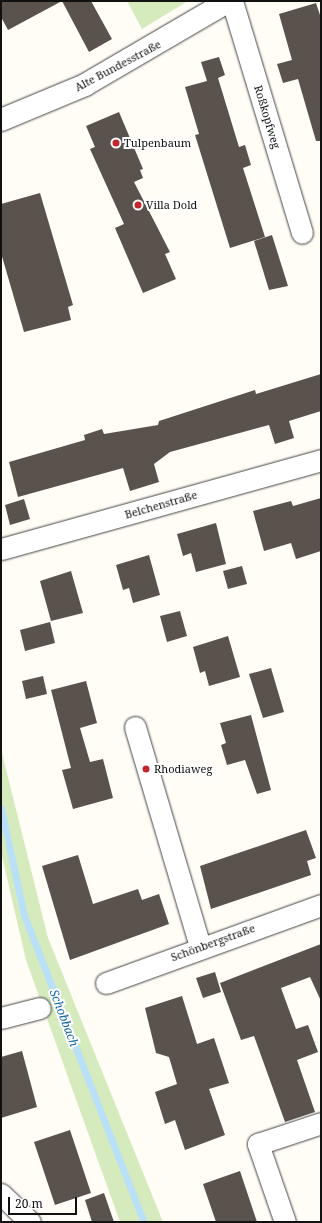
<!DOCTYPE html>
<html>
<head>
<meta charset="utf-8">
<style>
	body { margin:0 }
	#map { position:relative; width:322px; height:1223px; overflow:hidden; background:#fffdf5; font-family:"Noto Serif",serif }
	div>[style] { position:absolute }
	.green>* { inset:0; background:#d5ebbd }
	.stream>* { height:7px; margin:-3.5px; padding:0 3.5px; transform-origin:3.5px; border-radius:3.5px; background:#b9e0f7 }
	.building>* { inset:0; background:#5a524d }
	.roads { filter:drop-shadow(0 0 1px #444) drop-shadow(0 0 1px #444) }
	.minor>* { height:21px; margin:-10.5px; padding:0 10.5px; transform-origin:10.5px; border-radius:10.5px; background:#fff }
	.tertiary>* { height:22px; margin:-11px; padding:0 11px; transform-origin:11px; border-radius:11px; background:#fff }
	.dots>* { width:11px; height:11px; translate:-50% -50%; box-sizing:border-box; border:2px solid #fff; border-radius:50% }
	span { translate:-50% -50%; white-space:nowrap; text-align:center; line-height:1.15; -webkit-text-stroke:4px #fff; paint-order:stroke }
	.street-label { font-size:11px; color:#111 }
	.poi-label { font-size:11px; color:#111 }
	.left { translate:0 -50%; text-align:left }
	.water-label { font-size:12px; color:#1768a6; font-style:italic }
	.frame { position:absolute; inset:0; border:2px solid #111; pointer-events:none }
	.scale { position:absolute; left:8px; top:1197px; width:69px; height:18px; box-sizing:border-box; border:2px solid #111; border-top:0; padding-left:5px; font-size:12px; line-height:14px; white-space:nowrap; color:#111; -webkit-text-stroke:3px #fff; paint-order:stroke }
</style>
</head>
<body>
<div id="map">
	<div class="green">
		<i style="clip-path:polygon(127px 1px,188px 1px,142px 29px)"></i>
		<i style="clip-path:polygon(1px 749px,48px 938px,163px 1222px,120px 1222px,26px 960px,1px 852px)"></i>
	</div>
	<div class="stream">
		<i style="left:1px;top:808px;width:109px;rotate:77.9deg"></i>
		<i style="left:24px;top:915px;width:330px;rotate:68.7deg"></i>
	</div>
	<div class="building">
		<i style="clip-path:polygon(1px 1px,91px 1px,112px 39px,89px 52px,62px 1px,8px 30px,1px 17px)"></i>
		<i style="clip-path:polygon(316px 3px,321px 18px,321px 141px,316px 141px,298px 79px,283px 83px,277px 64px,292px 60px,279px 14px)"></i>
		<i style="clip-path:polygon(219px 57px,225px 75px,218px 78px,239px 147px,245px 145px,251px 165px,243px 168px,265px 237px,230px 248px,195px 135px,199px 134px,185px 87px,207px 81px,201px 62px)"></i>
		<i style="clip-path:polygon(119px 112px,143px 169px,140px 170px,143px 178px,134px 182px,170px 252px,165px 254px,176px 279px,143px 293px,115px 228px,124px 224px,90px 149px,95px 147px,86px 126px)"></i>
		<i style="clip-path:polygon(40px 193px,73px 305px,68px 307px,71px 320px,24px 332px,1px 253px,1px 204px)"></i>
		<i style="clip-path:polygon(272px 235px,288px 286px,269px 290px,254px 241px)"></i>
		<i style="clip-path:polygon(321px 374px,321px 411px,289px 421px,294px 438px,275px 444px,269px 425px,170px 452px,154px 464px,159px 482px,130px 491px,123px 468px,18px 497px,9px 462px,85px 440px,84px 435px,102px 429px,104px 434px,158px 425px,159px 421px,255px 390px,256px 394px)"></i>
		<i style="clip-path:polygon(321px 498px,321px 551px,296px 559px,291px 543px,264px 551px,253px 511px,291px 501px,293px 506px)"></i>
		<i style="clip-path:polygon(24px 499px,30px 519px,10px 525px,5px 505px)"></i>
		<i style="clip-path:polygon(216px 523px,226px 564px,196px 572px,191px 553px,183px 556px,177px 534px)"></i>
		<i style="clip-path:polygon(149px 555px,160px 595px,133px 603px,129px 588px,123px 590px,116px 565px)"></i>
		<i style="clip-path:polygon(242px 566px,247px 584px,228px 589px,223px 571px)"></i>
		<i style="clip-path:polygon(71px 571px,83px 613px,51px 621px,40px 581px)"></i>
		<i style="clip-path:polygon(180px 611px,187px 636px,167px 642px,160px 616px)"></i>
		<i style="clip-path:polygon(50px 622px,55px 643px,25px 651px,20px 630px)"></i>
		<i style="clip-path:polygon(228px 636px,240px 677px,209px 686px,205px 671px,200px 673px,193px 647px)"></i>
		<i style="clip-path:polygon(271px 668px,284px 712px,263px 718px,249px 674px)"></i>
		<i style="clip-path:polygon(43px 676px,47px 694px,26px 699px,22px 681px)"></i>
		<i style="clip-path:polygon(86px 681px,97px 723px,80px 728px,90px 762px,103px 759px,113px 798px,73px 809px,62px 770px,71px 768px,51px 690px)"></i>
		<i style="clip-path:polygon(251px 715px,271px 790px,257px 794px,245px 760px,227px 765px,221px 745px,226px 743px,220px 723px)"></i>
		<i style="clip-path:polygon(306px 830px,316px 858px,307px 861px,311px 875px,211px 909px,200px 866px)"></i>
		<i style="clip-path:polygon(78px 855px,93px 904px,138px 889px,142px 900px,159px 894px,169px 924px,70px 960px,42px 866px)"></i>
		<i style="clip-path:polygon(321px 944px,321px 1001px,310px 977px,281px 988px,296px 1029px,308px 1025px,318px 1052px,297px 1060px,315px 1112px,285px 1122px,254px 1036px,241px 1040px,220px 983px)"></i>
		<i style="clip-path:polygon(215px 972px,221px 992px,203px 998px,196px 978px)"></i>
		<i style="clip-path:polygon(182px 996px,197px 1044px,214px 1038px,229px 1083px,209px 1089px,225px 1135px,185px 1150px,175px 1120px,165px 1124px,155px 1092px,177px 1084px,169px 1057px,156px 1053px,145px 1008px)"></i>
		<i style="clip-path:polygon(22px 1051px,37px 1107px,1px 1118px,1px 1057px)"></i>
		<i style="clip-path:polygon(70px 1130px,91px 1193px,55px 1205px,34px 1142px)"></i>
		<i style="clip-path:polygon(240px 1171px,257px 1222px,216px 1222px,203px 1184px)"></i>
		<i style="clip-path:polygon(104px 1193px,114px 1222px,92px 1222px,85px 1200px)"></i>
	</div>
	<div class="roads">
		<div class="minor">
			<i style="left:232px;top:1px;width:242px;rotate:73.2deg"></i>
			<i style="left:1px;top:549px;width:332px;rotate:-15.5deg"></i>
			<i style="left:135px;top:727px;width:229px;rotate:73.5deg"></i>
			<i style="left:106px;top:983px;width:229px;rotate:-19.9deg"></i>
			<i style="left:1px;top:1018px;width:40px;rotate:-14.4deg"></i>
			<i style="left:1px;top:1194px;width:40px;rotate:44deg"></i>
			<i style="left:285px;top:1222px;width:83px;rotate:-109.1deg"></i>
			<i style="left:258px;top:1144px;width:66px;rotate:-18.4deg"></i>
		</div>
		<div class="tertiary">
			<i style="left:1px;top:120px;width:91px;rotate:-22.6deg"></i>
			<i style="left:85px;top:85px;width:167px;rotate:-30.3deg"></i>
		</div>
	</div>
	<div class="dots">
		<i style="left:116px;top:143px;background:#c4262e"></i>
		<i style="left:138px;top:205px;background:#c4262e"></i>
		<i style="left:146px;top:769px;background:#c4262e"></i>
	</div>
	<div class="street-label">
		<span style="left:118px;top:66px;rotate:-28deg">Alte Bundesstraße</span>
		<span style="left:267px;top:117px;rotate:73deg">Roßkopfweg</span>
		<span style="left:161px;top:505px;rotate:-16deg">Belchenstraße</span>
		<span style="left:213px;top:943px;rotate:-20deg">Schönbergstraße</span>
	</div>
	<div class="poi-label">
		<span class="left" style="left:124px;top:143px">Tulpenbaum</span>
		<span class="left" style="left:146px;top:205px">Villa Dold</span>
		<span class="left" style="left:154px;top:769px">Rhodiaweg</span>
	</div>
	<div class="water-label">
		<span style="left:64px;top:1018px;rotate:69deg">Schobbach</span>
	</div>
	<div class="frame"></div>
	<div class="scale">20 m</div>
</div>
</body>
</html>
